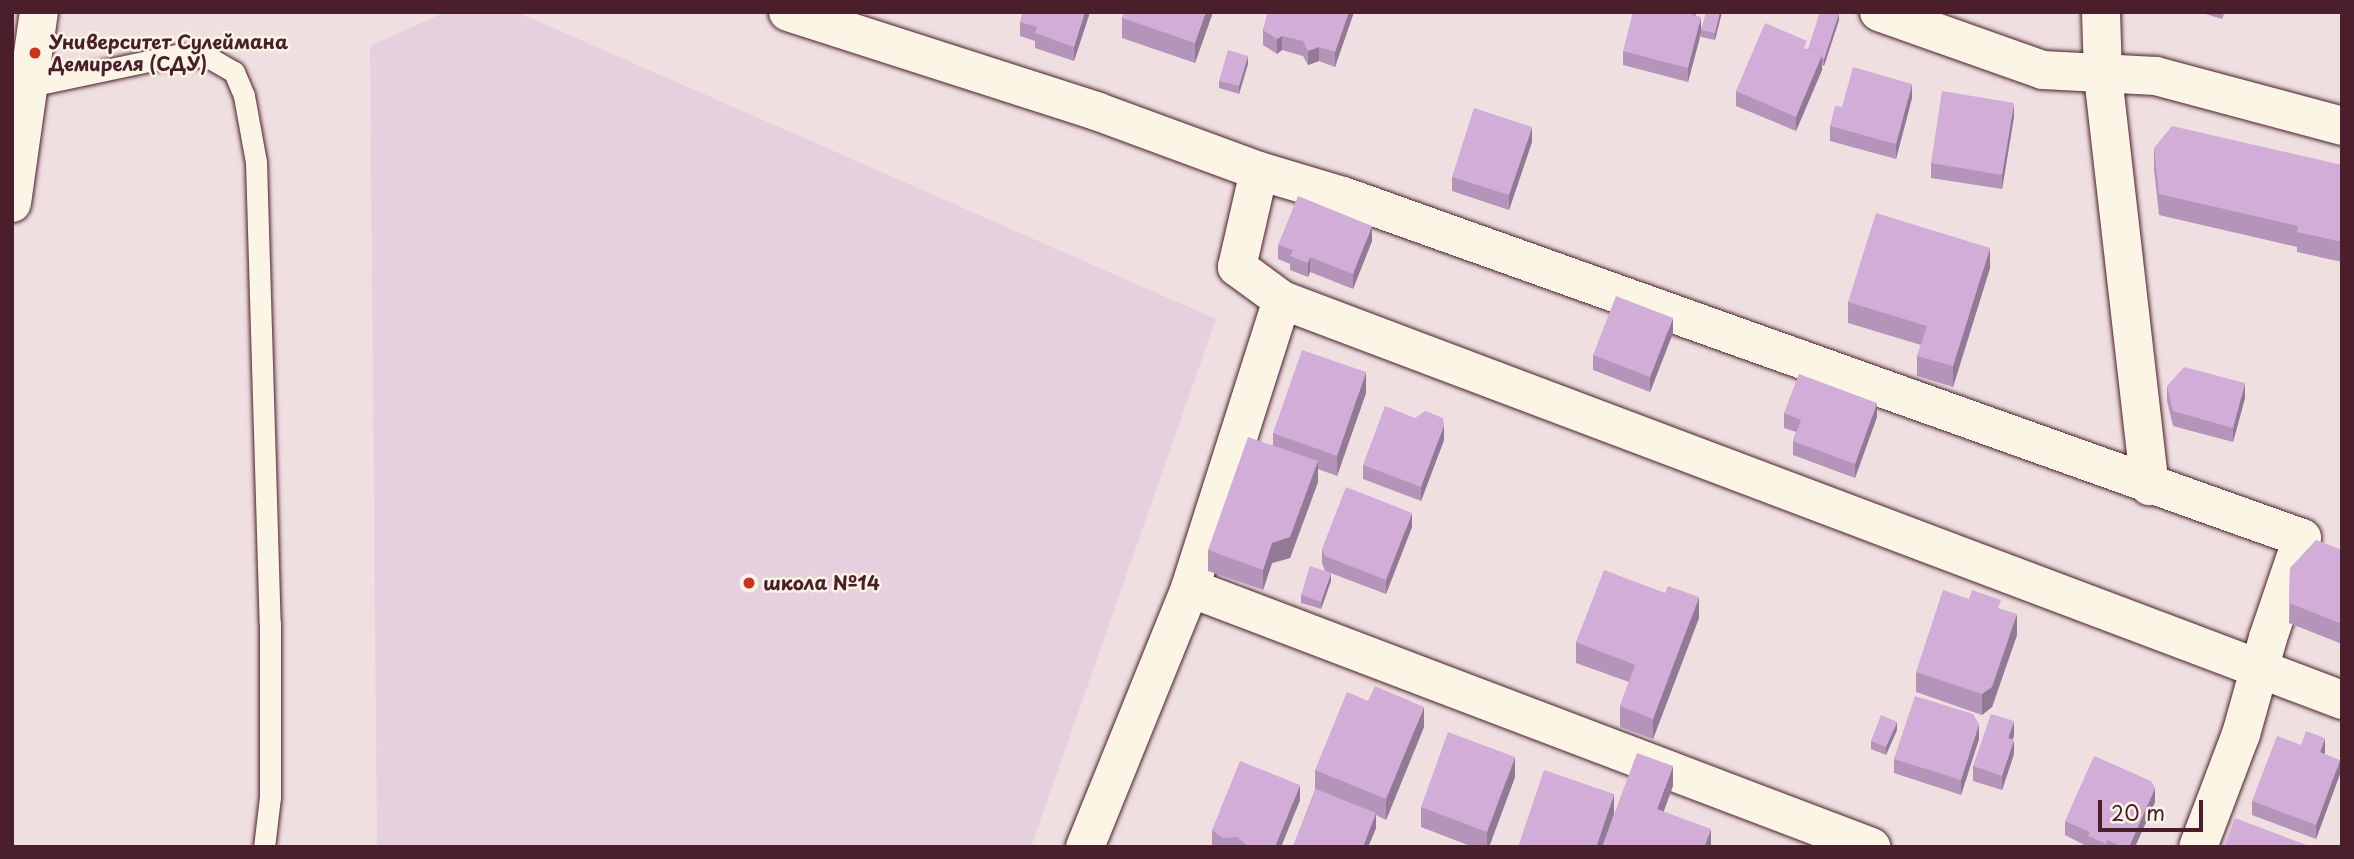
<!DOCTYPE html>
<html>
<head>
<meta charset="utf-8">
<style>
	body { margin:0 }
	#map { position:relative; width:2354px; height:859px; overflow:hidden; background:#efdfe1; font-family:"Playpen Sans",sans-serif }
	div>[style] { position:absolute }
	.built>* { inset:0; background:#e6d0de }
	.roads { filter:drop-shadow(0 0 2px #4a1f2b) drop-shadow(0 0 2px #4a1f2b) }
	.lane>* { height:21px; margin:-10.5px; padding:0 10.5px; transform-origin:10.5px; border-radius:10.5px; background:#fcf5e5 }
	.street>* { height:38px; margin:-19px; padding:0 19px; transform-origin:19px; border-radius:19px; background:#fcf5e5 }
	.secondary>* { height:38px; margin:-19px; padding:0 19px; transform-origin:19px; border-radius:19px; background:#fcf5e5 }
	.wall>* { inset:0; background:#b495b9 }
	.shaded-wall>* { inset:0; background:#927996 }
	.building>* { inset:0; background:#d1add7 }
	.dots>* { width:19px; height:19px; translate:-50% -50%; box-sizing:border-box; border:4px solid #fcf5e5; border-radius:50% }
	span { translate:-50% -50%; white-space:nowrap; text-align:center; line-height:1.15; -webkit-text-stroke:5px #fcf5e5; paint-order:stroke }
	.poi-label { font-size:19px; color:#4a1f2b; font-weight:700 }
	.left { translate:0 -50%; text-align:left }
	.frame { position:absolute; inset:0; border:14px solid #4a1f2b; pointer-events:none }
	.scale { position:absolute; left:2098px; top:800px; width:105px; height:32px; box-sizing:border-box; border:4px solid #4a1f2b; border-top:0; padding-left:9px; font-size:21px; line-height:24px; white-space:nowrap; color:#4a1f2b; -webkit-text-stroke:5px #fcf5e5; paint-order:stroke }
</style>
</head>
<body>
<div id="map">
	<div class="built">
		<i style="clip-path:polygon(445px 12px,517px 12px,1216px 319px,1031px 847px,377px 847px,370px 46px)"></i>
	</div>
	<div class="roads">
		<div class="lane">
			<i style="left:30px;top:86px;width:150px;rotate:-11.9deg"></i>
			<i style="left:177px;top:55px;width:31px;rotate:4deg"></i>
			<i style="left:208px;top:57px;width:30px;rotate:30deg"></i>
			<i style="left:234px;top:72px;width:26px;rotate:67deg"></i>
			<i style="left:244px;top:96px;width:67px;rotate:79.7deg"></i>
			<i style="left:256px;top:162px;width:461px;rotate:88.3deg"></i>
			<i style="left:270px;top:623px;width:174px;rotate:90deg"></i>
			<i style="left:270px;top:797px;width:50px;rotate:96.8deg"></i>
		</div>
		<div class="street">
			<i style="left:788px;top:12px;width:324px;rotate:17.8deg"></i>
			<i style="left:1096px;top:111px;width:174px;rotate:20.2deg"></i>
			<i style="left:1259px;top:171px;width:88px;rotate:16.6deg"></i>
			<i style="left:1343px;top:196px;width:1018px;rotate:19.63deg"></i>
			<i style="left:2302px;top:538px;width:106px;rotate:108.8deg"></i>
			<i style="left:2268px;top:638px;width:100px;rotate:105.7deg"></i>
			<i style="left:2241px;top:734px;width:121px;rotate:110.8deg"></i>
			<i style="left:1879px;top:12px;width:174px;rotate:19.5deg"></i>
			<i style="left:2043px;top:70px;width:113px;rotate:3deg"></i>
			<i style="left:2156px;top:76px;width:193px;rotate:15deg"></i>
			<i style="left:2101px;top:12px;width:64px;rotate:88.2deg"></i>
			<i style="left:2103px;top:76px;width:413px;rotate:83.5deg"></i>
			<i style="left:1282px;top:300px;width:1133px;rotate:20.67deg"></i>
			<i style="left:1190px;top:588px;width:729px;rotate:20.82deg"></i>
			<i style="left:1085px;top:847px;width:279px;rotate:-67.9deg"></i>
			<i style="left:1190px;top:588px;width:302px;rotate:-72.3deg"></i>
			<i style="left:1282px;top:300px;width:56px;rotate:-143.7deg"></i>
			<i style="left:1237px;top:267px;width:98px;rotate:-77.1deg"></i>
		</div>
		<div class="secondary">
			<i style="left:12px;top:203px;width:193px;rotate:-82deg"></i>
		</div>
	</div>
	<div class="wall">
		<i style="clip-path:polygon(1023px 12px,1090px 12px,1074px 61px,1035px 48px,1035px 41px,1020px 36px,1020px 22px)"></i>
		<i style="clip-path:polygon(1124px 12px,1213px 12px,1195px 63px,1122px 38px,1122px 18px)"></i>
		<i style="clip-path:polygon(1268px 12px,1354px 12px,1335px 67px,1319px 61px,1308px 65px,1303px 56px,1282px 50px,1277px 54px,1263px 45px,1263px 30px)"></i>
		<i style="clip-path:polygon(1696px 12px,1696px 16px,1701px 28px,1722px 12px,1715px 40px,1701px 37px,1701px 33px,1688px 82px,1623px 65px,1623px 51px)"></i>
		<i style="clip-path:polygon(2199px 12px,2225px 12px,2222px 19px)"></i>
		<i style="clip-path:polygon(1839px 20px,1824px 66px,1822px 65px,1822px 70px,1796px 131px,1736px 106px,1736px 91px,1808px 49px)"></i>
		<i style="clip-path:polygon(1248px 64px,1239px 94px,1219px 88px,1219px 81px)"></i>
		<i style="clip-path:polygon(1912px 98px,1896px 159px,1830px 141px,1830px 126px)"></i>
		<i style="clip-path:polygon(2014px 117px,2002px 189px,1931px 178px,1931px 163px)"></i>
		<i style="clip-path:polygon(1532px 142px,1509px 210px,1452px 191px,1452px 177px)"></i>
		<i style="clip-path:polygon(2154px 148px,2342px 165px,2342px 262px,2297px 252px,2297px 247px,2159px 215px,2154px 169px)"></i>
		<i style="clip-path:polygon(1372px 241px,1353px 289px,1310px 272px,1308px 277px,1290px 270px,1290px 264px,1278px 259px,1278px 245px)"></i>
		<i style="clip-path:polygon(1990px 268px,1953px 387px,1917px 376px,1917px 356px,1921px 345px,1848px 323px,1848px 302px)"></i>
		<i style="clip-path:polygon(1673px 333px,1650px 392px,1593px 370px,1593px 355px)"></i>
		<i style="clip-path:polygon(2167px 386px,2245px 398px,2233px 442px,2173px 426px,2167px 401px)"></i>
		<i style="clip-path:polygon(1366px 393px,1337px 476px,1318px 469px,1318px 482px,1290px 558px,1272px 563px,1263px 590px,1208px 571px,1208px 550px,1273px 445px,1273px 433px)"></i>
		<i style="clip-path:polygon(1784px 413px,1877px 417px,1855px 478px,1793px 455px,1793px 441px,1796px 432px,1784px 428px)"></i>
		<i style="clip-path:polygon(1444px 440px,1421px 501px,1363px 479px,1363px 465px)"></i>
		<i style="clip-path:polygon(1412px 527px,1386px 594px,1325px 571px,1322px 563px,1322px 549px)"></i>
		<i style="clip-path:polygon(2342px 550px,2342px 644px,2289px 623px,2290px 568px)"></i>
		<i style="clip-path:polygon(1331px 581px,1321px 609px,1301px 603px,1301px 595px)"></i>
		<i style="clip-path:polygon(2001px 609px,2017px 635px,1992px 707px,1982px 715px,1916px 692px,1916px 672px)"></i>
		<i style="clip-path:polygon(1699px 618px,1653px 739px,1620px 727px,1620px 706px,1629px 682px,1576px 663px,1576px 642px)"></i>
		<i style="clip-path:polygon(1424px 727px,1386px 820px,1376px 815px,1376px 828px,1368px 847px,1293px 847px,1315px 790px,1315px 770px)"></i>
		<i style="clip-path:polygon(1897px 730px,1886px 755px,1871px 749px,1871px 741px)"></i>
		<i style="clip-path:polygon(2014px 736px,2012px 740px,2014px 754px,2002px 790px,1973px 781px,1973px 766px)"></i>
		<i style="clip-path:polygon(1979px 739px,1961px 795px,1894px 773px,1894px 759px)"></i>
		<i style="clip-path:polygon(2324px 754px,2340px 774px,2316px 839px,2252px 815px,2252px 801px)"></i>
		<i style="clip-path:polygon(1515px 777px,1489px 847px,1473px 847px,1421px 827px,1421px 807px)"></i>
		<i style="clip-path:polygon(1300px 800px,1281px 847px,1215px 847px,1212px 845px,1212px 830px)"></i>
		<i style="clip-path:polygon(2155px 802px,2135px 847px,2088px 847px,2065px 835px,2065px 821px)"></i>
	</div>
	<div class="shaded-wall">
		<i style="clip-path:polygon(1085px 12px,1090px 12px,1074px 61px,1074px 47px)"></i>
		<i style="clip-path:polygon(1206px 12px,1213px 12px,1195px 63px,1195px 43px)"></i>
		<i style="clip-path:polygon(1349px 12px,1354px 12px,1335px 67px,1335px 52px)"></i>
		<i style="clip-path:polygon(1720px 12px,1722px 12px,1715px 40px,1715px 33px)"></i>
		<i style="clip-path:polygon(1839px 13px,1839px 20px,1824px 66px,1824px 59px)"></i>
		<i style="clip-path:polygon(1701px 17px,1701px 33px,1688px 82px,1688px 68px)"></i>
		<i style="clip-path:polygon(1282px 36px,1282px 50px,1277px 54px,1277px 39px)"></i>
		<i style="clip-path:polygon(1319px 47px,1319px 61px,1308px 65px,1308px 51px)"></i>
		<i style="clip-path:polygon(1822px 55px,1822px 70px,1796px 131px,1796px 117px)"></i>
		<i style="clip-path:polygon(1248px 56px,1248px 64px,1239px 94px,1239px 86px)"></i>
		<i style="clip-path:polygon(1912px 84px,1912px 98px,1896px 159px,1896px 144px)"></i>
		<i style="clip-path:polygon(2014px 103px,2014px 117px,2002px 189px,2002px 175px)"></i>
		<i style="clip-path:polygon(1532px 127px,1532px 142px,1509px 210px,1509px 195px)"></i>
		<i style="clip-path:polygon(1372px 226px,1372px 241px,1353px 289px,1353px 274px)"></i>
		<i style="clip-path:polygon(1990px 248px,1990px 268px,1953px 387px,1953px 366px)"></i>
		<i style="clip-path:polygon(1310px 257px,1310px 272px,1308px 277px,1308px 263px)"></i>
		<i style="clip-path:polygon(1673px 318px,1673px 333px,1650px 392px,1650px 377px)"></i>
		<i style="clip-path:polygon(1366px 372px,1366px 393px,1337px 476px,1337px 456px)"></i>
		<i style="clip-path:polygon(2245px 383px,2245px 398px,2233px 442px,2233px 428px)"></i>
		<i style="clip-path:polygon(1877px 403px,1877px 417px,1855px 478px,1855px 464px)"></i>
		<i style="clip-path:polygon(1444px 425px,1444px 440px,1421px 501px,1421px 487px)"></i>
		<i style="clip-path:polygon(1318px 461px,1318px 482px,1290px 558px,1272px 563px,1263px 590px,1263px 570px,1272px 543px)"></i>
		<i style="clip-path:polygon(1412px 513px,1412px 527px,1386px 594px,1386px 580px)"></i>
		<i style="clip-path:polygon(1331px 573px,1331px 581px,1321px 609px,1321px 602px)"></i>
		<i style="clip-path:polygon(1699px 597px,1699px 618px,1653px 739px,1653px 719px)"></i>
		<i style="clip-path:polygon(2017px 614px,2017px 635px,1992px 707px,1982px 715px,1982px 694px)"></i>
		<i style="clip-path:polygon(1424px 707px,1424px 727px,1386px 820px,1386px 799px)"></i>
		<i style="clip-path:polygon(2014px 721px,2014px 736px,2008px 752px,2008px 738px)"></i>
		<i style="clip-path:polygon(1897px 722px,1897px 730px,1886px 755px,1886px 747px)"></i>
		<i style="clip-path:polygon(1979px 724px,1979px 739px,1961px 795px,1961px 780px)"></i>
		<i style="clip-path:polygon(2325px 738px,2325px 753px,2320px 767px,2320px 752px)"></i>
		<i style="clip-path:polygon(2014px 740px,2014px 754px,2002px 790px,2002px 776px)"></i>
		<i style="clip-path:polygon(1515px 757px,1515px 777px,1489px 847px,1487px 847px,1487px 832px)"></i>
		<i style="clip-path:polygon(2340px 760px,2340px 774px,2316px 839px,2316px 825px)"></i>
		<i style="clip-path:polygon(1673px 766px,1673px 786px,1657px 830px,1657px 809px)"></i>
		<i style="clip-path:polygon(1300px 785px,1300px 800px,1281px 847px,1275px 847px)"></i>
		<i style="clip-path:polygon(2155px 788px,2155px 802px,2135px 847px,2129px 847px)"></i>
		<i style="clip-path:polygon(1614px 794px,1614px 814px,1603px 847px,1596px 847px)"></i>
		<i style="clip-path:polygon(1376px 813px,1376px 828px,1368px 847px,1363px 847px)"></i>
		<i style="clip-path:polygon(1711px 829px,1711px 847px,1704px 847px)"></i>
	</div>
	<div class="building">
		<i style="clip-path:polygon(1023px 12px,1085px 12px,1074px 47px,1035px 33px,1037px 27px,1020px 22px)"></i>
		<i style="clip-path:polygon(1124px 12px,1206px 12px,1195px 43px,1122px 18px)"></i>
		<i style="clip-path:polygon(1268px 12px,1349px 12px,1335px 52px,1319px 47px,1308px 51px,1303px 41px,1282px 36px,1277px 39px,1263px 30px)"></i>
		<i style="clip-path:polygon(1633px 12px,1693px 12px,1692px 15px,1701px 17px,1688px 68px,1623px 51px)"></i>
		<i style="clip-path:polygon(1706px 12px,1720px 12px,1715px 33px,1701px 30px)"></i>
		<i style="clip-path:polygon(1820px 12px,1839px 13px,1824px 59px,1822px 58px,1822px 55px,1808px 49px)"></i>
		<i style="clip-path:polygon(1765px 23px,1807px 41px,1804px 48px,1822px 55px,1796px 117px,1736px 91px)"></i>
		<i style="clip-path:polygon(1228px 50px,1248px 56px,1239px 86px,1219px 81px)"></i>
		<i style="clip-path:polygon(1853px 67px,1912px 84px,1896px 144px,1830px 126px,1835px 106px,1842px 107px)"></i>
		<i style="clip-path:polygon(1942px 91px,2014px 103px,2002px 175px,1931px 163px)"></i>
		<i style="clip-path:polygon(1474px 108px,1532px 127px,1509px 195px,1452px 177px)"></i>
		<i style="clip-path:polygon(2172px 126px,2342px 165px,2342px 242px,2297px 232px,2298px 226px,2159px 194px,2154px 148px)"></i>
		<i style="clip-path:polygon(1298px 196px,1372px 226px,1353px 274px,1310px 257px,1308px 263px,1290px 256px,1293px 250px,1278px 245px)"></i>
		<i style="clip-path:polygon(1876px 213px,1990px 248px,1953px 366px,1917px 356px,1927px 326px,1848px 302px)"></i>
		<i style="clip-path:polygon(1616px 296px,1673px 318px,1650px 377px,1593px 355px)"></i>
		<i style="clip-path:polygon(1302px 350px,1366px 372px,1337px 456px,1273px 433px)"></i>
		<i style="clip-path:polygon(2184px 367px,2245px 383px,2233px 428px,2173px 411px,2167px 386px)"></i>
		<i style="clip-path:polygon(1799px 374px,1877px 403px,1855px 464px,1793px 441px,1801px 420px,1784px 413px)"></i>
		<i style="clip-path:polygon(1385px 406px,1415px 418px,1425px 411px,1443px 418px,1444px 425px,1421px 487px,1363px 465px)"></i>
		<i style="clip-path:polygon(1248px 437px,1318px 461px,1290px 537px,1272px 543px,1263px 570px,1208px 550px)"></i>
		<i style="clip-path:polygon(1346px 487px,1412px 513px,1386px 580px,1325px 556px,1322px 549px)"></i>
		<i style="clip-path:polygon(2316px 540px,2342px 550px,2342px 624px,2289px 603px,2290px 568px)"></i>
		<i style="clip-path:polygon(1310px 566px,1331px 573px,1321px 602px,1301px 595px)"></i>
		<i style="clip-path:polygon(1604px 570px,1665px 593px,1668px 586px,1699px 597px,1653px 719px,1620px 706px,1635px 665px,1576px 642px)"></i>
		<i style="clip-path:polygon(1943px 590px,1969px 599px,1972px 590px,2001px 600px,1998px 608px,2017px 614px,1992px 687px,1982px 694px,1916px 672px)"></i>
		<i style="clip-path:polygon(1375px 686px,1424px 707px,1386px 799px,1315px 770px,1347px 692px,1368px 701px)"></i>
		<i style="clip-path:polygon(1915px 696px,1973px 714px,1979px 724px,1961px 780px,1894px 759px)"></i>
		<i style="clip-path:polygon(1991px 714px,2014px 721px,2008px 738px,2014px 740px,2002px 776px,1973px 766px)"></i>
		<i style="clip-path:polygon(1881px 715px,1897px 722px,1886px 747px,1871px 741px)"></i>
		<i style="clip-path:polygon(2306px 731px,2325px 738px,2320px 752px,2340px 760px,2316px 825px,2252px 801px,2277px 736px,2301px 745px)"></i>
		<i style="clip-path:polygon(1448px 732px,1515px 757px,1487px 832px,1421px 807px)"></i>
		<i style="clip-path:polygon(1637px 753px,1673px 766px,1657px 809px,1711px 829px,1704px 847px,1602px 847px)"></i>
		<i style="clip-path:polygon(2094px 756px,2151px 781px,2155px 788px,2129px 847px,2124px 847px,2107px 840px,2106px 844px,2088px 836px,2090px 832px,2065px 821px)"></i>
		<i style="clip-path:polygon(1240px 761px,1300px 785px,1275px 847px,1249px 847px,1237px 837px,1223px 838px,1212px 830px)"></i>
		<i style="clip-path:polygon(1544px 770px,1614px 794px,1596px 847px,1518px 847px)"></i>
		<i style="clip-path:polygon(1316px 789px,1376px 813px,1363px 847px,1293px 847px)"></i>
		<i style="clip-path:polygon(2235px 818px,2309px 846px,2224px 847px)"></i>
	</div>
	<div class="dots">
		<i style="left:35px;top:53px;background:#c8321e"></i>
		<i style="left:749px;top:583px;background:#c8321e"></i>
	</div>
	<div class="poi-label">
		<span class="left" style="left:49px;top:53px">Университет Сулеймана<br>Демиреля (СДУ)</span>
		<span class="left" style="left:763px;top:583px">школа №14</span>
	</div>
	<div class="frame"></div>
	<div class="scale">20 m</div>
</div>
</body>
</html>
